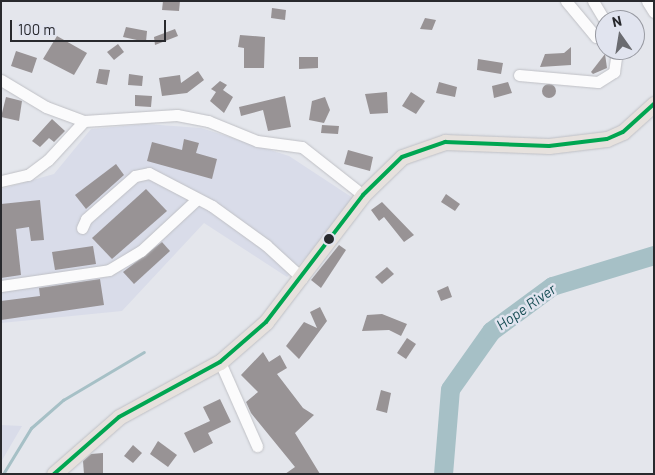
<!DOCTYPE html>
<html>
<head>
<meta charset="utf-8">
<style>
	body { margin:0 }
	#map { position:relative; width:655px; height:475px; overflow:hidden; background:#e4e6ec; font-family:Barlow,sans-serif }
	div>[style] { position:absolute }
	.built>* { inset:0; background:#d9dce9 }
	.stream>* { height:3px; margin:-1.5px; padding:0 1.5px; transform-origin:1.5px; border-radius:1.5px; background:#a6c0c6 }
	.river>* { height:19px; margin:-9.5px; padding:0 9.5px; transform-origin:9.5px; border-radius:9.5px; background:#a6c0c6 }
	.building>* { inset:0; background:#989395 }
	.round { border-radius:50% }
	.roads { filter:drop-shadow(0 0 1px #bfc0c5) drop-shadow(0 0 1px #bfc0c5) }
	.minor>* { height:11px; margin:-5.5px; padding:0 5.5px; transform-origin:5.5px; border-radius:5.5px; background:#fbfbfc }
	.major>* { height:15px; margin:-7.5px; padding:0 7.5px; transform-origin:7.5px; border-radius:7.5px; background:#e6e1dd }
	.bus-1>* { height:4px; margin:-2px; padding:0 2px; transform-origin:2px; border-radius:2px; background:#00a651 }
	.dots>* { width:14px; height:14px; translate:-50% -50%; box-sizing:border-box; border:2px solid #e1e4ef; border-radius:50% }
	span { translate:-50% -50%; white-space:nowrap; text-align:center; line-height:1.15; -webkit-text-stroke:5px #e1e4ef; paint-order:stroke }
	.water-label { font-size:15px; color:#174d54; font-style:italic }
	.frame { position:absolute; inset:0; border:2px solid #28292d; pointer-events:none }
	.north { position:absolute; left:595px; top:10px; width:50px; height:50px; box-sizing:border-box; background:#e1e4ef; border:1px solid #9799a1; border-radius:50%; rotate:347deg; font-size:14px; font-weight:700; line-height:20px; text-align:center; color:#28292d }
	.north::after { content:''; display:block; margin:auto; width:18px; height:22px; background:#6a6b70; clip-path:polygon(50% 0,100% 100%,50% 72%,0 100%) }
	.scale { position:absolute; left:10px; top:20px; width:156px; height:22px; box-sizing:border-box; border:2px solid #28292d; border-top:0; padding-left:6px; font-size:15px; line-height:18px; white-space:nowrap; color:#28292d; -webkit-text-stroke:4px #e1e4ef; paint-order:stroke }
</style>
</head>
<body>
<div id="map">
	<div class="built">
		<i style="clip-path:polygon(146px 124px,201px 128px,289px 156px,359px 202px,287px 277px,204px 223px,122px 311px,1px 323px,1px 189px,54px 174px,91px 129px)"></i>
		<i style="clip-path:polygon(1px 425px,22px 426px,1px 462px)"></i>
	</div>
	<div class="stream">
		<i style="left:3px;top:474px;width:54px;rotate:-58.7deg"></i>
		<i style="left:31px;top:428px;width:43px;rotate:-41.2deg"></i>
		<i style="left:63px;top:400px;width:94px;rotate:-30.7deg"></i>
	</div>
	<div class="river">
		<i style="left:443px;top:474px;width:85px;rotate:-85.3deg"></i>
		<i style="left:450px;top:389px;width:71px;rotate:-54.7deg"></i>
		<i style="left:491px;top:331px;width:76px;rotate:-36.4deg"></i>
		<i style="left:552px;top:286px;width:107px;rotate:-16.9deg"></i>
	</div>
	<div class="building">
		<i style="clip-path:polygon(163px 1px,180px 1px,179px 11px,162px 10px)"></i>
		<i style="clip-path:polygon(272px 8px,286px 10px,285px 20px,271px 18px)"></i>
		<i style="clip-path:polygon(425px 18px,436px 20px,432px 30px,420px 29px)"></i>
		<i style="clip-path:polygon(126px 27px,147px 31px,146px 42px,123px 37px)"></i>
		<i style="clip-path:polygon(175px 29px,178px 36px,155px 45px,154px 37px)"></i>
		<i style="clip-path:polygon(240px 35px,265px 37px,264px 68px,244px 68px,244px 48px,238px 47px)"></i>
		<i style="clip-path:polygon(57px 36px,87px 53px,74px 75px,43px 59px)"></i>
		<i style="clip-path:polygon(118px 44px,124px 52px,114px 60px,107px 52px)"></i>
		<i style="clip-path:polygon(571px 47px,571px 65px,540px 67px,545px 54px,564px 53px)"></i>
		<i style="clip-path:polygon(16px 51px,37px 58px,32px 73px,11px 66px)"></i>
		<i style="clip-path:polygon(605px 54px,607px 68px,593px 74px,591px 72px)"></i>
		<i style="clip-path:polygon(299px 57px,318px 57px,318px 68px,299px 69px)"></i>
		<i style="clip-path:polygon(478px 59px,503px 63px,501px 74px,477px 70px)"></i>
		<i style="clip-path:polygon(99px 69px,110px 70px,107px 85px,96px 83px)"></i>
		<i style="clip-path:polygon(198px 71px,204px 80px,187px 93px,162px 96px,159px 78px,180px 75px,181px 83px)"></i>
		<i style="clip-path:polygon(129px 74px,143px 76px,142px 86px,128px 85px)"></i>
		<i style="clip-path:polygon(220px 81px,227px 85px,223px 90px,233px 97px,224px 113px,210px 101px,216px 92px,211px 89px)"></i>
		<i style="clip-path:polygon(439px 82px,457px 87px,455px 97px,436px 93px)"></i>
		<i style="clip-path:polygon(508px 82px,512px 93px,494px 98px,492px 86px)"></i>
		<i class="round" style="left:542px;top:84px;width:14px;height:14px"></i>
		<i style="clip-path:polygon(387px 92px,388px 113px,370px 114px,365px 94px)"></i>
		<i style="clip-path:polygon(411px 92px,425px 101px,416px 114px,402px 106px)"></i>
		<i style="clip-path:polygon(135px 95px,152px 96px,151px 107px,135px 106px)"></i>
		<i style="clip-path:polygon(285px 96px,291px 127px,268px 131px,263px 110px,241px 116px,239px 107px)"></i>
		<i style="clip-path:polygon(6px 97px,22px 101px,19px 121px,1px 117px)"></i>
		<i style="clip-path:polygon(325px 97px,330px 110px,324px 123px,309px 120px,312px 101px)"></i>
		<i style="clip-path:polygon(52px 119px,65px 131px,54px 142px,49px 138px,40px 147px,32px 141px)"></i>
		<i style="clip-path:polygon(322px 125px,339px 126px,338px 134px,321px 133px)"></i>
		<i style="clip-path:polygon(184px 139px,199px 143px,196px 153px,217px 159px,212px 179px,147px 161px,152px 142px,182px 150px)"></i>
		<i style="clip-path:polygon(348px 150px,373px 157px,370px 171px,344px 164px)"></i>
		<i style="clip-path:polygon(116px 164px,124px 175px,86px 209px,75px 195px)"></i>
		<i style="clip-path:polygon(146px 189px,167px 211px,112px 259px,92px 238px)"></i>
		<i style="clip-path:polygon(446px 194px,460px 204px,455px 211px,441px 202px)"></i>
		<i style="clip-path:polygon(40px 200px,44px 240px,31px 241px,29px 227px,16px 229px,21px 275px,1px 278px,1px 204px)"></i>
		<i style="clip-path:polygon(382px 202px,414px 235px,404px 242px,384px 217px,379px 221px,371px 210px)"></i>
		<i style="clip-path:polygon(162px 242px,170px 251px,134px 284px,123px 272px)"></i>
		<i style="clip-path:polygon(339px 245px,346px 250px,321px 288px,311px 280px)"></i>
		<i style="clip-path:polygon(93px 246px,96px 264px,55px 270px,52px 252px)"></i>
		<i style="clip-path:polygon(387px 267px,394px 274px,382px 284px,375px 277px)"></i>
		<i style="clip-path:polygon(100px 279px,104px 305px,1px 320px,1px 301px,40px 296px,39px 288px)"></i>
		<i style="clip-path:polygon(448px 286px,452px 297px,441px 301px,437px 291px)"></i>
		<i style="clip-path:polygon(320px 307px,327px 321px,299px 359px,286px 346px,304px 322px,317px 328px,310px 312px)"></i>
		<i style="clip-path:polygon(382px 314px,407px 324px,401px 336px,389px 330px,362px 331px,367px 315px)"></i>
		<i style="clip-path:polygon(407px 338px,416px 344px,406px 359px,397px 353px)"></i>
		<i style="clip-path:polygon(263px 352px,269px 362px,280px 355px,287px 368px,277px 374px,303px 408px,314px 415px,295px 433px,320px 474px,285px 474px,295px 467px,251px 413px,246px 402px,258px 392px,241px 375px)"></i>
		<i style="clip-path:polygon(381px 390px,391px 393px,387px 413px,376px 410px)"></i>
		<i style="clip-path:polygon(220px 399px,231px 422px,208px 433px,213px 443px,194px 453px,184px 433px,210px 421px,203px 407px)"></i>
		<i style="clip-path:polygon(158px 441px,177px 455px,168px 467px,150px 454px)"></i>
		<i style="clip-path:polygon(133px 445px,142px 453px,133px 463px,124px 456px)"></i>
		<i style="clip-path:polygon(103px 453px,103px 474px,84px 474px,83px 461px,91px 454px)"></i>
	</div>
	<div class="roads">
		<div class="minor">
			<i style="left:566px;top:1px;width:47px;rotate:50.2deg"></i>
			<i style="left:596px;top:37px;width:9px;rotate:13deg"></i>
			<i style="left:593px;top:1px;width:23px;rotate:59deg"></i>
			<i style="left:647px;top:1px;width:13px;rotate:58deg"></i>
			<i style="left:519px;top:75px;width:79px;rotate:5.1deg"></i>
			<i style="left:598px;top:82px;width:19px;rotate:-32deg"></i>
			<i style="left:614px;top:72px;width:22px;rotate:-82deg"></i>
			<i style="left:1px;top:80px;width:52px;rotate:31deg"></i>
			<i style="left:46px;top:107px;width:40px;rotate:20.2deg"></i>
			<i style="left:1px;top:181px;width:28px;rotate:-13deg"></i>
			<i style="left:28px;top:175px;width:25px;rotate:-37deg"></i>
			<i style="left:48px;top:160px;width:53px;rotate:-47.3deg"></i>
			<i style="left:84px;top:121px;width:93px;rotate:-3.7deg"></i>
			<i style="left:177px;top:115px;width:32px;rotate:11deg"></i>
			<i style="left:208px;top:121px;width:53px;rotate:22.2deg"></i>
			<i style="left:257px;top:141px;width:45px;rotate:7.6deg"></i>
			<i style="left:302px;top:147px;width:78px;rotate:38.2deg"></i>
			<i style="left:82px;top:228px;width:10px;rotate:-66deg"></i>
			<i style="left:86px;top:219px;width:65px;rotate:-41.3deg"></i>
			<i style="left:135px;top:176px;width:14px;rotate:-12deg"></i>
			<i style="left:149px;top:173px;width:71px;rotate:27.6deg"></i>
			<i style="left:212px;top:206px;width:67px;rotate:35.8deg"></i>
			<i style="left:266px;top:245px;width:49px;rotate:42.5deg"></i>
			<i style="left:1px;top:286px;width:109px;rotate:-8.4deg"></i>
			<i style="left:109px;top:270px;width:37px;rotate:-31deg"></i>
			<i style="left:141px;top:251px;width:74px;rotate:-42.8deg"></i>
			<i style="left:220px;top:362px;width:92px;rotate:66.2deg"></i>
		</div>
		<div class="major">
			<i style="left:54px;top:474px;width:86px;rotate:-41.2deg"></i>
			<i style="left:119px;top:417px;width:115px;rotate:-28.6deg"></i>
			<i style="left:220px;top:362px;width:61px;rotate:-41deg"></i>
			<i style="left:266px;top:322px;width:160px;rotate:-52.6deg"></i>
			<i style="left:363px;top:195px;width:54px;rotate:-44.3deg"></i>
			<i style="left:402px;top:157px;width:46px;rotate:-19.2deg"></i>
			<i style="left:445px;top:142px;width:104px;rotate:2.2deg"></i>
			<i style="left:549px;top:146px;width:58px;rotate:-6.9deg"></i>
			<i style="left:607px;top:139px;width:17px;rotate:-24deg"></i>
			<i style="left:623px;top:132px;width:42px;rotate:-42.1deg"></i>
		</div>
	</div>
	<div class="bus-1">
		<i style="left:54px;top:474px;width:86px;rotate:-41.2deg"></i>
		<i style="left:119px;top:417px;width:115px;rotate:-28.6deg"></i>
		<i style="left:220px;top:362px;width:61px;rotate:-41deg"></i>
		<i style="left:266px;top:322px;width:160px;rotate:-52.6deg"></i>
		<i style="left:363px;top:195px;width:54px;rotate:-44.3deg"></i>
		<i style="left:402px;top:157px;width:46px;rotate:-19.2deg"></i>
		<i style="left:445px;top:142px;width:104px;rotate:2.2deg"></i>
		<i style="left:549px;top:146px;width:58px;rotate:-6.9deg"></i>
		<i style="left:607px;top:139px;width:17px;rotate:-24deg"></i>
		<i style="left:623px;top:132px;width:42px;rotate:-42.1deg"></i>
	</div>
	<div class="dots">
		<i style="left:329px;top:239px;background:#28292d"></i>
	</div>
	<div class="water-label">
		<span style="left:526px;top:307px;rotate:-35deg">Hope River</span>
	</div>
	<div class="frame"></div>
	<div class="north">N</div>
	<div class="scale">100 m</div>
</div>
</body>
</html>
